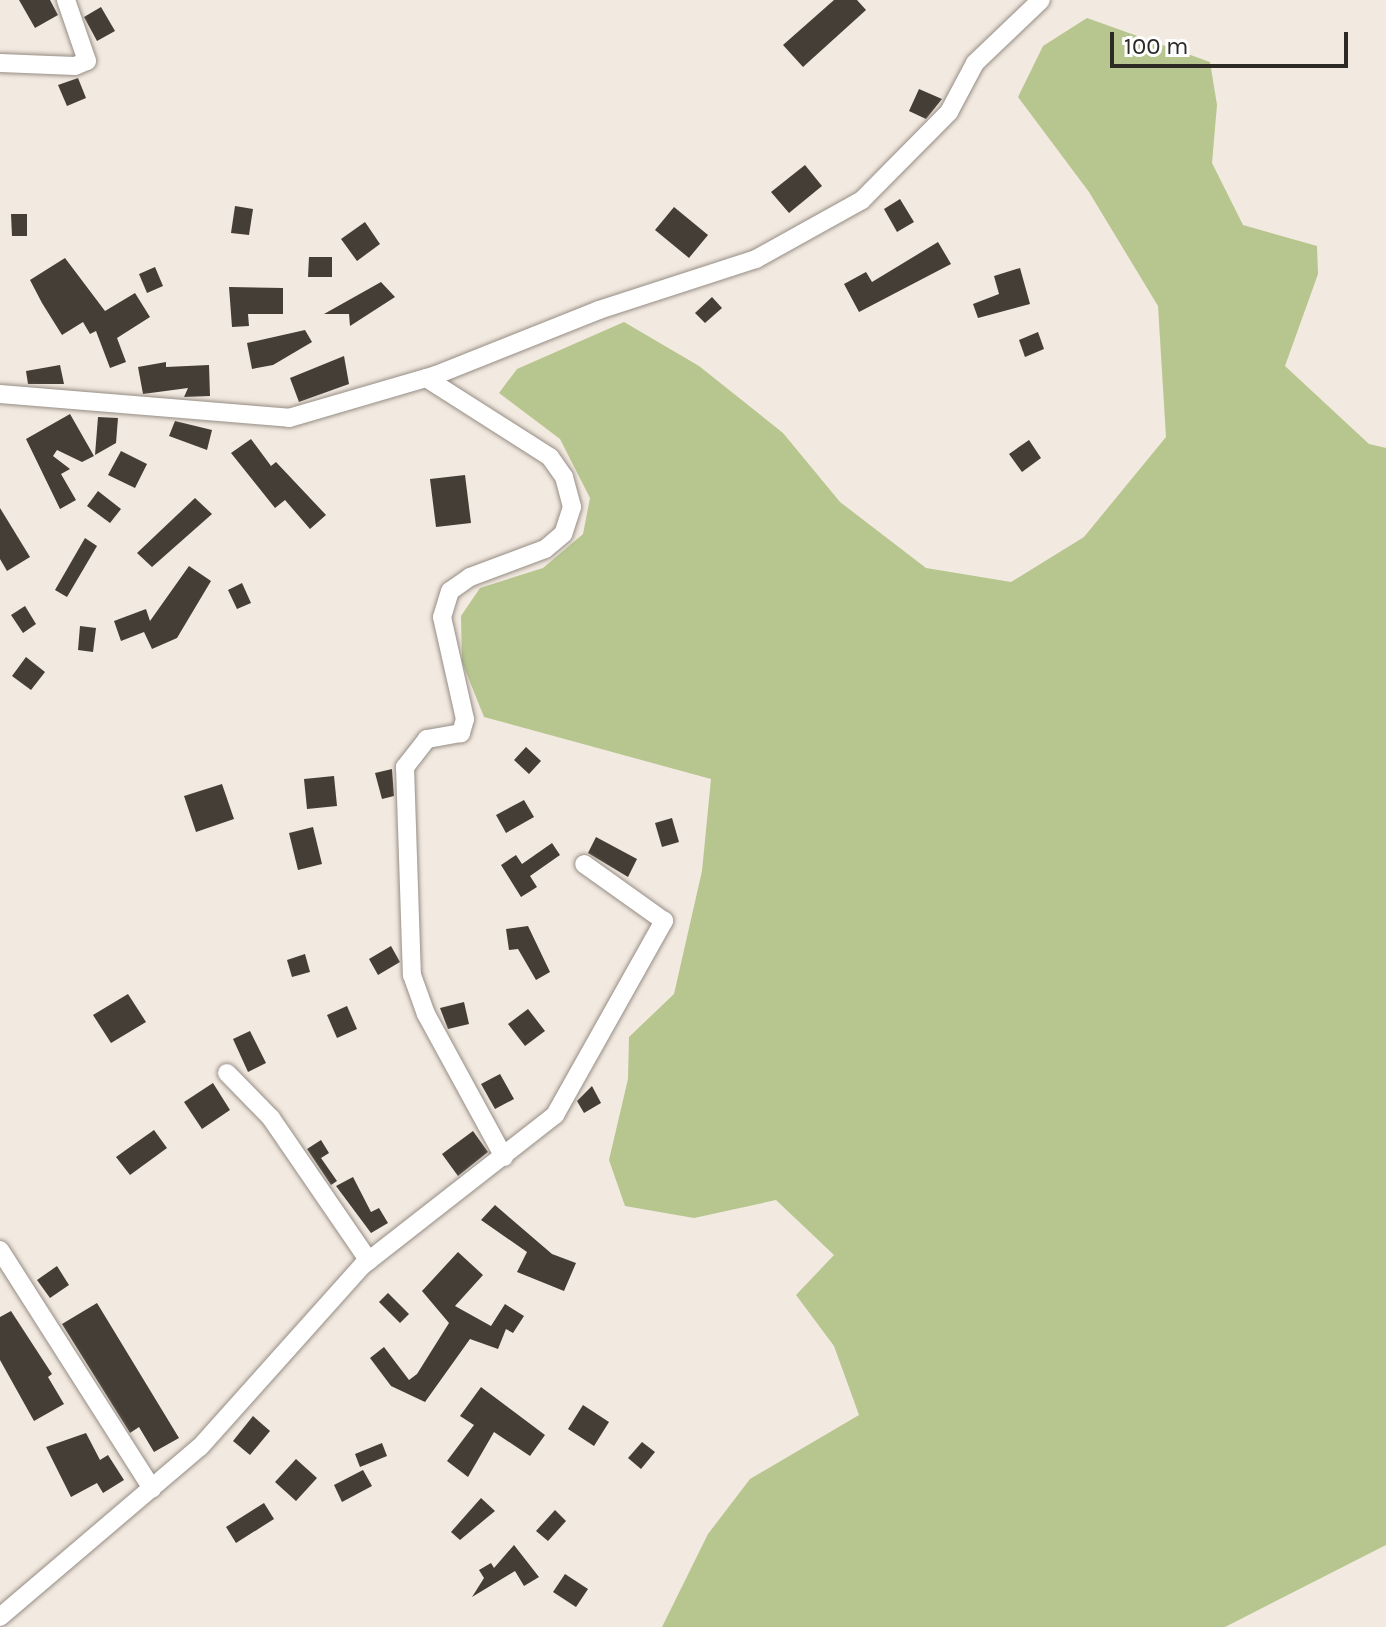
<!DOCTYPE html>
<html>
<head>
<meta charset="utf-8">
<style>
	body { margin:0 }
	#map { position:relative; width:1386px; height:1627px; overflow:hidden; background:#f2e9e0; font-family:Karla,sans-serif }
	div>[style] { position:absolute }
	.green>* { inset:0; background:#b6c68e }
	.building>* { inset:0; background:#453e36 }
	.roads { filter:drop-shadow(0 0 2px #958d84) drop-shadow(0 0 2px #958d84) }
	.street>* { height:18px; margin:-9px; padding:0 9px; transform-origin:9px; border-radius:9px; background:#fff }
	span { translate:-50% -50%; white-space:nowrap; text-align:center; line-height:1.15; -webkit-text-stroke:8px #fff; paint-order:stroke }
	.scale { position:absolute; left:1110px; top:32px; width:238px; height:36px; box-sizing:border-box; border:4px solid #2d2a26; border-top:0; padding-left:10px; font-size:24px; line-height:28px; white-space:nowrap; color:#2d2a26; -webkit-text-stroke:6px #fff; paint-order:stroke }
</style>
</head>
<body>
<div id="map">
	<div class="green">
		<i style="clip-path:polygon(1087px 18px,1210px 62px,1217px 105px,1212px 163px,1243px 225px,1317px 246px,1318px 274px,1285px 366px,1369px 444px,1386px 448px,1386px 1545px,1225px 1627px,662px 1627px,708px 1534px,750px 1479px,859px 1415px,834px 1346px,796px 1295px,834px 1255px,776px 1200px,694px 1218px,625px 1206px,609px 1160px,628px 1079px,629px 1037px,674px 994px,702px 871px,711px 779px,484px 717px,462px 662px,461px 616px,480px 588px,543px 568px,583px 534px,590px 498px,560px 439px,499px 393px,517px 369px,624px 322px,699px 366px,783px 433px,840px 502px,926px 568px,1011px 582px,1084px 537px,1166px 437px,1158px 306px,1089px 192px,1018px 97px,1043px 46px)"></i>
	</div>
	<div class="building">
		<i style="clip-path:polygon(19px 0,50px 0,58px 15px,35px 28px)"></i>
		<i style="clip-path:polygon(834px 0,857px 0,866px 10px,803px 67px,783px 45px)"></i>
		<i style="clip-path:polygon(101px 7px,115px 31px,97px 41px,84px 17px)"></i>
		<i style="clip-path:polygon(78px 78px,86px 98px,67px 106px,58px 85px)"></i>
		<i style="clip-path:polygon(919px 89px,942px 99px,926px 119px,909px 111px)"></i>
		<i style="clip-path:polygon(805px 165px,822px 186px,789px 213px,771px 192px)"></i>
		<i style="clip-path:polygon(900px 199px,914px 222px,897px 232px,884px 209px)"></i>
		<i style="clip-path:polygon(235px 206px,253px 209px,249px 235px,231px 233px)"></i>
		<i style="clip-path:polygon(674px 207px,708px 235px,689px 258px,655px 230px)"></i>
		<i style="clip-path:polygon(11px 214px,27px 214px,27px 236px,12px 236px)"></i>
		<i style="clip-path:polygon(365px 222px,380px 244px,357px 261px,341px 239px)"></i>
		<i style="clip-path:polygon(938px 242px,951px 264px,859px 312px,844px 284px,866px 272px,872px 282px)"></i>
		<i style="clip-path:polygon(309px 257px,332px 257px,332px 277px,308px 277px)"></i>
		<i style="clip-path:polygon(65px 258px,105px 311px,135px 293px,150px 317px,117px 338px,126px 362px,110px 368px,96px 331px,90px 334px,83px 322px,62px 335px,42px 303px,30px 280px)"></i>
		<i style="clip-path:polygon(155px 267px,163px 286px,147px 293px,139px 274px)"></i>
		<i style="clip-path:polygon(1020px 268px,1030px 304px,978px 318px,973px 304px,999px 294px,994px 276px)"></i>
		<i style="clip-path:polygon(381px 282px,395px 297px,350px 326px,349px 314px,324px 314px)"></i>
		<i style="clip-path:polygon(229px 287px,283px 288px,283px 314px,248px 314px,249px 326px,232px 327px)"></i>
		<i style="clip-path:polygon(712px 297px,722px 308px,705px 323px,695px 313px)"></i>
		<i style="clip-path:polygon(305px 330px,312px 342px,273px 365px,252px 369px,247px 343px)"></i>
		<i style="clip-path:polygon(1038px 332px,1044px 349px,1025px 357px,1019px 340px)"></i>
		<i style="clip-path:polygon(344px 356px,349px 384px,299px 402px,290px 378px)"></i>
		<i style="clip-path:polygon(166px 362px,166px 367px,209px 365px,210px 396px,184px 397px,188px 388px,143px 394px,138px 367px)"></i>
		<i style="clip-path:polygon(60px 365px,64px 384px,28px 384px,26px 371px)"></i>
		<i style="clip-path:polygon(70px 414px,94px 456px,82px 462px,57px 450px,53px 456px,70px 469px,61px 474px,76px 500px,60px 509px,26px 439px)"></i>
		<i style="clip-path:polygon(98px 417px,118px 418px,116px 443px,95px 455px)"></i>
		<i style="clip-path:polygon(175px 421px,212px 430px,207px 450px,169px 436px)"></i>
		<i style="clip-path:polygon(251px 439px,271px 466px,276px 462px,326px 515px,310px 529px,285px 500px,275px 508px,231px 453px)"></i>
		<i style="clip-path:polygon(1029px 440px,1041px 458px,1022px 472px,1009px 454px)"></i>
		<i style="clip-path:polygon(121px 451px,147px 464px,135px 488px,108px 475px)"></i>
		<i style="clip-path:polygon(465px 475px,471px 523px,436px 527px,430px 479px)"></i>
		<i style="clip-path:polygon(98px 491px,121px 509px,110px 523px,87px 506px)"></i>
		<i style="clip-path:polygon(195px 498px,212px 514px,152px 567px,137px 553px)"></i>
		<i style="clip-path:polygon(0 508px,30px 557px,7px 571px,0 559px)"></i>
		<i style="clip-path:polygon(85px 538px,97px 546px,67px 597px,55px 590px)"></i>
		<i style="clip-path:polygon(189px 566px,211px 581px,177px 638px,152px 649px,144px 632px,121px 641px,114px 621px,146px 609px,150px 621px)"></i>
		<i style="clip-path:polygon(242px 583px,251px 603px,237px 609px,228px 590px)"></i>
		<i style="clip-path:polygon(25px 606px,36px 624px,23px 633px,11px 615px)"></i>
		<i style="clip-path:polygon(80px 626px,96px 628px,93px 652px,78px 650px)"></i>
		<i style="clip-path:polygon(26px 657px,45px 672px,31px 690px,12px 676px)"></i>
		<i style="clip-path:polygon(526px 747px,541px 761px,529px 774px,514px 760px)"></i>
		<i style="clip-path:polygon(392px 769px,394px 796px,382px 799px,375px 773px)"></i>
		<i style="clip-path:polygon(334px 776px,337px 806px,307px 809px,304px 779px)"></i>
		<i style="clip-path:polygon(222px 784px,234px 819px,196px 832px,184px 796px)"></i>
		<i style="clip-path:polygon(524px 800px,534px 817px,506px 833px,496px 815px)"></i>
		<i style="clip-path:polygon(672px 818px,679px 842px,662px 847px,655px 823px)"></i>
		<i style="clip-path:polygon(313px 827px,322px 864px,298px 870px,289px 833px)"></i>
		<i style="clip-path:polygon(596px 837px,637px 859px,628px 877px,588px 853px)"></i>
		<i style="clip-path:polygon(552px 843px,560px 855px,530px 876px,537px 887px,521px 897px,501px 865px,516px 855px,522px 864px)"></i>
		<i style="clip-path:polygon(528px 926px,550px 972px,536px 980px,518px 949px,509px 950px,506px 929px)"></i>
		<i style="clip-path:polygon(391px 946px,400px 962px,378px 975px,369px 959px)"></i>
		<i style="clip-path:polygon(305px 954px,310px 972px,292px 977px,287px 960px)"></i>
		<i style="clip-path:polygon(128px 994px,146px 1022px,111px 1043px,93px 1015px)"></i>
		<i style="clip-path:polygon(464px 1002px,469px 1024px,448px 1029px,440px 1008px)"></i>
		<i style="clip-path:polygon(347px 1006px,357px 1029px,337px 1038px,327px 1015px)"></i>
		<i style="clip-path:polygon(528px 1009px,545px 1031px,525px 1046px,508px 1024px)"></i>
		<i style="clip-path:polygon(250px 1031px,266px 1063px,248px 1072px,233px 1039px)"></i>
		<i style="clip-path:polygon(500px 1074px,514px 1099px,495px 1109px,481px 1084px)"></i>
		<i style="clip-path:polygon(213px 1083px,230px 1110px,202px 1129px,184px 1102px)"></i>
		<i style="clip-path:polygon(592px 1086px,601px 1103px,584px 1113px,577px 1101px)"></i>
		<i style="clip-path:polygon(154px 1130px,167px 1148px,130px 1175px,116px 1157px)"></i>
		<i style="clip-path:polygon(473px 1131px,488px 1152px,458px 1176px,442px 1154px)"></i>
		<i style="clip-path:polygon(321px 1140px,329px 1153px,321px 1158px,337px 1181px,331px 1185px,307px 1149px)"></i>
		<i style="clip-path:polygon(353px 1177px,371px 1212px,379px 1208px,388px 1223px,371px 1233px,336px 1186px)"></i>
		<i style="clip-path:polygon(495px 1205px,552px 1254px,576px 1263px,564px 1291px,517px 1272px,527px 1252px,481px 1220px)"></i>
		<i style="clip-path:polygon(458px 1252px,483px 1275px,455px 1306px,491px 1326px,505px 1304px,524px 1316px,513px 1333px,506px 1329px,498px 1349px,470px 1339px,425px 1402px,391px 1386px,370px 1358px,384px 1347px,409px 1380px,417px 1374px,449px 1323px,422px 1291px)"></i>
		<i style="clip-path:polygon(57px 1266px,69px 1285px,50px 1298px,37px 1280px)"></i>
		<i style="clip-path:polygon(388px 1293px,409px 1314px,400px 1323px,379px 1302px)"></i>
		<i style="clip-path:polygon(97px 1303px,179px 1438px,154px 1452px,139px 1427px,130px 1433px,62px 1324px)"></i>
		<i style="clip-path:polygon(11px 1311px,52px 1374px,48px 1377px,64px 1404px,34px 1421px,0 1360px,0 1317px)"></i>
		<i style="clip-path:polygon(481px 1387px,545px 1435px,530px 1456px,494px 1432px,468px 1477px,447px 1461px,474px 1425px,460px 1416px)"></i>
		<i style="clip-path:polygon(583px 1405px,609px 1422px,594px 1446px,568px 1429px)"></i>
		<i style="clip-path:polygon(253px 1416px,270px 1431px,250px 1455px,233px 1441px)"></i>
		<i style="clip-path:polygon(86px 1433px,100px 1460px,108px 1455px,124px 1480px,103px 1493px,97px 1483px,71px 1497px,46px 1447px)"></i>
		<i style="clip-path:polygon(642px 1442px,655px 1452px,641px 1469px,628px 1458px)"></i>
		<i style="clip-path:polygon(382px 1443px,387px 1456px,360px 1467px,355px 1454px)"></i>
		<i style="clip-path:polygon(296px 1459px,317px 1478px,296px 1501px,275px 1482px)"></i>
		<i style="clip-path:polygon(363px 1470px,372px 1486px,342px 1502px,334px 1485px)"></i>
		<i style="clip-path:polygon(481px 1498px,495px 1511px,460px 1540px,451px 1532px)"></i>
		<i style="clip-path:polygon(264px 1503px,274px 1519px,236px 1543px,226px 1527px)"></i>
		<i style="clip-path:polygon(555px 1510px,566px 1521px,548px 1541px,536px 1531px)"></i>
		<i style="clip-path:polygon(514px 1545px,539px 1577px,524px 1586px,515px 1571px,472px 1597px,484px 1578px,479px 1570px,491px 1563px,494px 1568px)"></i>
		<i style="clip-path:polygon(565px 1574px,588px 1589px,576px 1607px,553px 1592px)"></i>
	</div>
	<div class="roads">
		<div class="street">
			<i style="left:0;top:63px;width:75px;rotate:2.3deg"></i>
			<i style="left:75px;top:66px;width:13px;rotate:-23deg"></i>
			<i style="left:87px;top:61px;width:65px;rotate:-109deg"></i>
			<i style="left:426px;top:378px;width:147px;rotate:32.5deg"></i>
			<i style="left:550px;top:457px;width:24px;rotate:55deg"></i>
			<i style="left:564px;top:477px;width:31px;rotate:75deg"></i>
			<i style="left:572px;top:507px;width:28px;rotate:108deg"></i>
			<i style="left:563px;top:534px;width:23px;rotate:140deg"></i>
			<i style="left:545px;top:549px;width:80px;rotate:159.5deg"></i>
			<i style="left:470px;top:577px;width:24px;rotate:145deg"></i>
			<i style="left:450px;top:591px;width:27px;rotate:107deg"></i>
			<i style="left:442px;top:617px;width:105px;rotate:77.3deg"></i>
			<i style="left:465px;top:719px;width:15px;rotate:106deg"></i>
			<i style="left:461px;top:733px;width:35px;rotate:170deg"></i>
			<i style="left:427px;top:739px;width:36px;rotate:128deg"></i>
			<i style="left:405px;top:767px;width:208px;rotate:88.1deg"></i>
			<i style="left:412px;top:975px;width:41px;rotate:70.3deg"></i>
			<i style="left:426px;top:1014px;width:163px;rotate:61.4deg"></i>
			<i style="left:0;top:394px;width:290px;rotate:4.7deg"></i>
			<i style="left:289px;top:418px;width:153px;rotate:-16.3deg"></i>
			<i style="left:436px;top:375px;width:175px;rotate:-21.7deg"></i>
			<i style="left:599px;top:310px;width:165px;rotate:-18deg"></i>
			<i style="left:756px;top:259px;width:121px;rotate:-29.1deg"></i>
			<i style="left:862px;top:200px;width:124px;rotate:-45.3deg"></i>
			<i style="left:949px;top:112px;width:55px;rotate:-62deg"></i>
			<i style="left:975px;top:63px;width:91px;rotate:-43.7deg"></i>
			<i style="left:227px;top:1073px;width:63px;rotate:45.6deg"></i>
			<i style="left:271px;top:1118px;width:173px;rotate:55.6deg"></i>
			<i style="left:0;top:1250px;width:283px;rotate:57.5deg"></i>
			<i style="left:0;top:1617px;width:262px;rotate:-40.4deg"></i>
			<i style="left:200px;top:1447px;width:244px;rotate:-48.2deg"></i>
			<i style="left:363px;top:1265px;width:244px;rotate:-38deg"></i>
			<i style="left:555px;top:1115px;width:223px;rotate:-60.7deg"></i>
			<i style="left:664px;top:921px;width:98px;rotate:-144.5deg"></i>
		</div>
	</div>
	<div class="scale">100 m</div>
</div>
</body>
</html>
